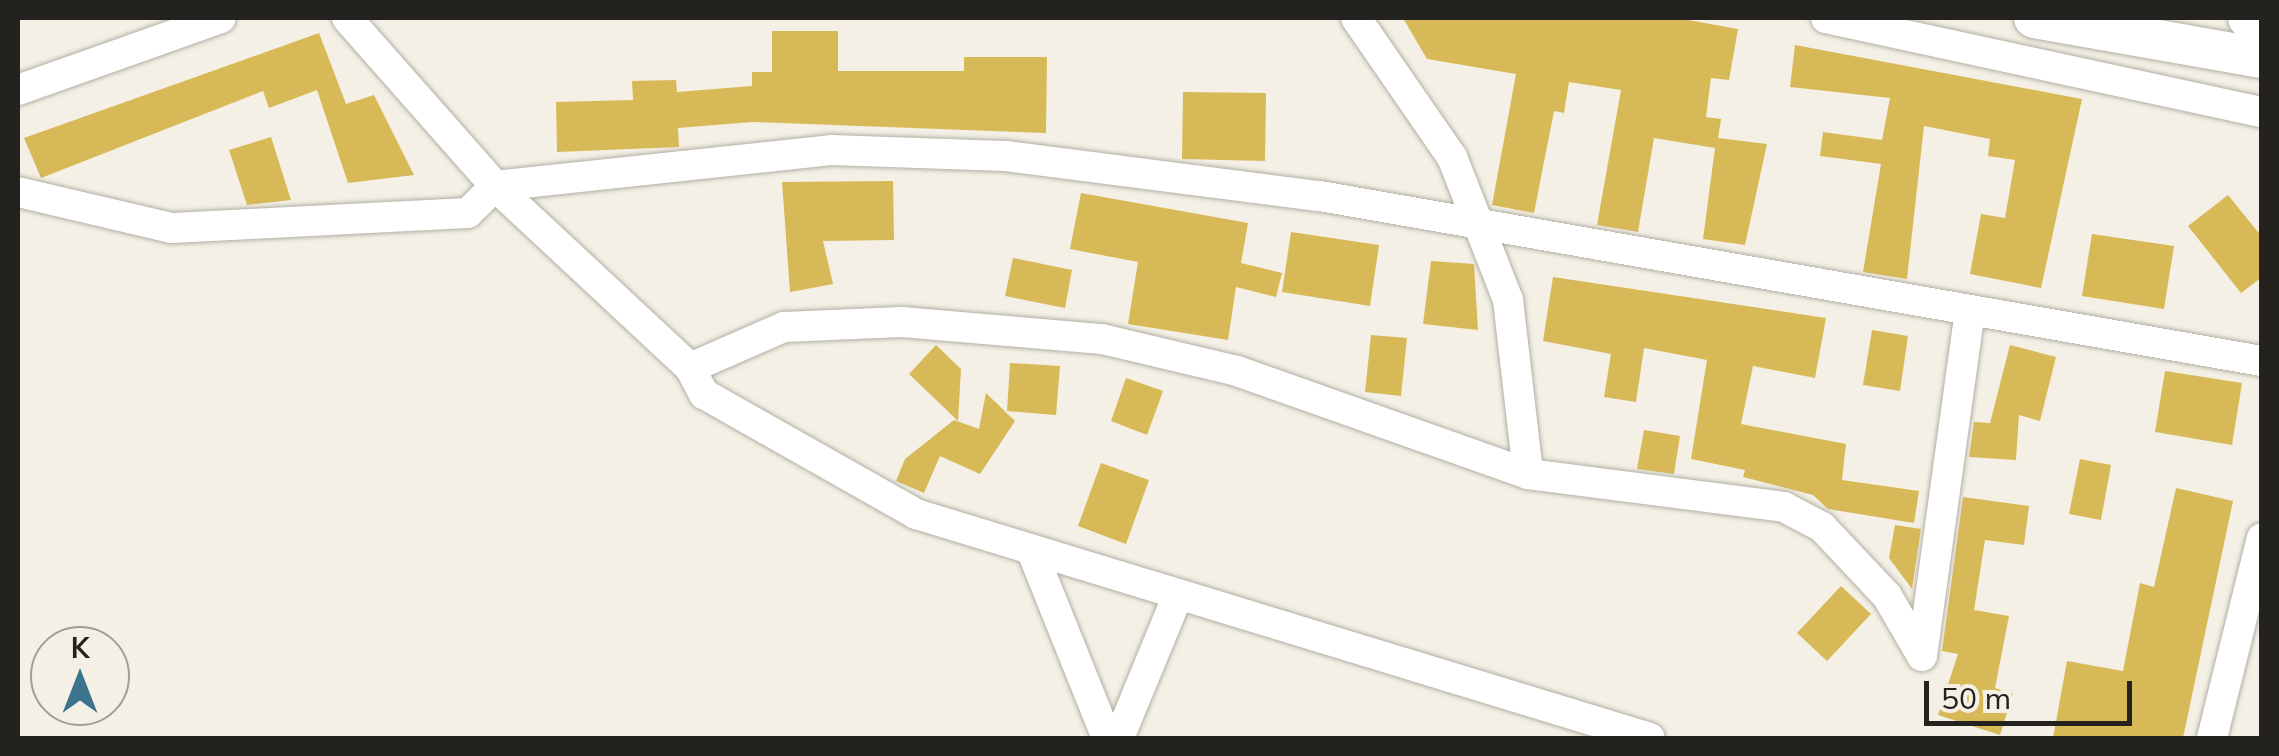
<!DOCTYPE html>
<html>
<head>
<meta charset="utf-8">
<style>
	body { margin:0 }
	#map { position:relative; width:2279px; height:756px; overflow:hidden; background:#f4f0e5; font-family:Mulish,sans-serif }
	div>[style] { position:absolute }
	.building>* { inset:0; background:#d8b958 }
	.roads { filter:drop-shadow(0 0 2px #b2afa5) drop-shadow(0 0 2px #b2afa5) }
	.minor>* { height:30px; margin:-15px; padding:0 15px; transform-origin:15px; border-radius:15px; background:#fff }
	.secondary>* { height:40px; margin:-20px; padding:0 20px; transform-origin:20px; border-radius:20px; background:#fff }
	span { translate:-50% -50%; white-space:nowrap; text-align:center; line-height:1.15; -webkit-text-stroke:8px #f4f0e5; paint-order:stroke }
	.frame { position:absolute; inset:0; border:20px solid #23221e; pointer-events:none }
	.north { position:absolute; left:30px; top:626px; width:100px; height:100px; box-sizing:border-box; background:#f4f0e5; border:2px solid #a09e95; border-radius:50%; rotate:0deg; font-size:28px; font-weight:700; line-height:40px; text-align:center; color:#23221e }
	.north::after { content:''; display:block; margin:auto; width:35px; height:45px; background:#3c748e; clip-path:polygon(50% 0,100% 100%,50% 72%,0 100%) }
	.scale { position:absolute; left:1924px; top:681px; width:208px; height:45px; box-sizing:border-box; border:5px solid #23221e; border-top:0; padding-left:12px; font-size:30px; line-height:35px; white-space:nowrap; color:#23221e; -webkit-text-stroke:8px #f4f0e5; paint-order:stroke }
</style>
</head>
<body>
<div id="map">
	<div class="building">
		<i style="clip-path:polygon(1403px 18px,1677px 18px,1738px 29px,1729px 80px,1711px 78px,1706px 117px,1721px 119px,1718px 138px,1767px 144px,1745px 245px,1703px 239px,1715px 148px,1654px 138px,1638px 232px,1597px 225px,1621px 90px,1569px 82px,1564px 113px,1554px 111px,1534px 213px,1492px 205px,1516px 74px,1427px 59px)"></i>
		<i style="clip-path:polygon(772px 31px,838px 31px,838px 71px,964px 71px,964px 57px,1047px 57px,1046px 133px,752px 122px,678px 128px,679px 147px,557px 152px,556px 102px,633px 100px,632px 81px,676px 80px,677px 92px,752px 86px,752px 72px,772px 72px)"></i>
		<i style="clip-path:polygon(319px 33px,346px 104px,374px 95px,414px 175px,348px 183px,317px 90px,269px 108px,263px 91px,41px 178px,24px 138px)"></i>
		<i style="clip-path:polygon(1795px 45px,2082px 99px,2041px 288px,1970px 274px,1981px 214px,2005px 218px,2015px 160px,1988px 156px,1990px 139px,1924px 126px,1907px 279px,1863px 272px,1881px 164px,1820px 156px,1823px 132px,1882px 140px,1890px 98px,1790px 87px)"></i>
		<i style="clip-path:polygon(1183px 92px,1266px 93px,1265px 161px,1182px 159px)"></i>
		<i style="clip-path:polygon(271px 137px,291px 200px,247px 205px,229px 150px)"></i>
		<i style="clip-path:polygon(893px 181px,894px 240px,823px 241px,833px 284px,790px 292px,782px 182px)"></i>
		<i style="clip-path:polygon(1081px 193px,1248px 223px,1241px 263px,1282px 273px,1276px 297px,1236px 287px,1228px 340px,1128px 324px,1138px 262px,1070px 249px)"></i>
		<i style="clip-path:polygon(2228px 195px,2262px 237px,2262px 277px,2241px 293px,2188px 226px)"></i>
		<i style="clip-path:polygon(1291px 232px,1379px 245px,1370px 306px,1282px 292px)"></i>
		<i style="clip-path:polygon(2092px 234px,2174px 246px,2164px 309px,2082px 296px)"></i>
		<i style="clip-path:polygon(1013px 258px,1072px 270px,1065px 308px,1005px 296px)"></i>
		<i style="clip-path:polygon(1431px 261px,1474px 264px,1478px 330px,1423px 324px)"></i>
		<i style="clip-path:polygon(1553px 277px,1826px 318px,1815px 378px,1753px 366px,1741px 424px,1846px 444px,1842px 480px,1919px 491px,1914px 523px,1828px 509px,1813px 495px,1743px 477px,1745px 470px,1691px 459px,1707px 360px,1644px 348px,1636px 402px,1604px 397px,1611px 354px,1543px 341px)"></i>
		<i style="clip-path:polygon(1872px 330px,1908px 336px,1900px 391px,1863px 385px)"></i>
		<i style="clip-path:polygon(1371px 335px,1407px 338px,1401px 396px,1365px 392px)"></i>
		<i style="clip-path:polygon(936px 345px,961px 369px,958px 421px,909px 374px)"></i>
		<i style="clip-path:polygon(2010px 345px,2056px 357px,2040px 421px,2019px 415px,2016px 460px,1969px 457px,1974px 422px,1990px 423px)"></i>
		<i style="clip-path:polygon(1010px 363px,1060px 366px,1056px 415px,1007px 411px)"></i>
		<i style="clip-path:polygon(2165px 371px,2242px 383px,2232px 445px,2155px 432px)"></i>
		<i style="clip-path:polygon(1126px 378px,1163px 391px,1147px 435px,1111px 421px)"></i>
		<i style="clip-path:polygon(986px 393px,1015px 421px,980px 474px,940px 456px,924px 493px,896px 481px,905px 459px,954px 420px,979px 429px)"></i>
		<i style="clip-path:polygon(1644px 430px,1680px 436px,1674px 474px,1637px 469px)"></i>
		<i style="clip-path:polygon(2080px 459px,2111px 465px,2101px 520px,2069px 514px)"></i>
		<i style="clip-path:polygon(1101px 463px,1149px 480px,1126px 544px,1078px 526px)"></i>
		<i style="clip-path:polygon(2176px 488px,2233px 501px,2183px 738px,2053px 738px,2067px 661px,2123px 671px,2140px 583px,2154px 587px)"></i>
		<i style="clip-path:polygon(1963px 497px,2029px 506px,2024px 545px,1985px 540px,1974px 610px,2009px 616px,1995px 688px,2013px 694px,2000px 735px,1938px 715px,1958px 654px,1942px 651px)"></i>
		<i style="clip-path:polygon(1895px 525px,1921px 529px,1912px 589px,1889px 558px)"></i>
		<i style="clip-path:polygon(1841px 586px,1871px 614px,1827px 661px,1797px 633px)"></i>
	</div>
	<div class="roads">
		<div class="minor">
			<i style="left:347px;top:18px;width:224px;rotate:48.6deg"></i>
			<i style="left:495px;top:186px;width:267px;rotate:43deg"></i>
			<i style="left:690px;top:368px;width:30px;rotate:62deg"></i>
			<i style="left:704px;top:394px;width:244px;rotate:29.5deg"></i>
			<i style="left:916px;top:514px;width:767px;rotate:16.97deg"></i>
			<i style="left:1356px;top:18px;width:169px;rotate:55.4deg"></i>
			<i style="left:1452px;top:157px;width:154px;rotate:68.6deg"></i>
			<i style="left:1508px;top:300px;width:175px;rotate:83.4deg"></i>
			<i style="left:1826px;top:18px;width:446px;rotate:12.2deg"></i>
			<i style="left:18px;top:90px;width:215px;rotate:-19.5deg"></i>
			<i style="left:18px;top:192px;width:158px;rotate:13.2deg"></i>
			<i style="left:172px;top:228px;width:296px;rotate:-2.9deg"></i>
			<i style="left:468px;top:213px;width:38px;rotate:-45deg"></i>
			<i style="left:495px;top:186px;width:338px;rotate:-6.1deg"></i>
			<i style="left:831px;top:150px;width:175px;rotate:2deg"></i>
			<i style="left:1006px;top:156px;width:317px;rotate:7.3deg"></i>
			<i style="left:1320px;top:196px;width:956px;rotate:9.94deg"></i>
			<i style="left:690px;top:368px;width:103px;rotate:-23.6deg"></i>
			<i style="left:784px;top:327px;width:118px;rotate:-2.4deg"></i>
			<i style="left:902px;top:322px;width:201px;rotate:4.9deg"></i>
			<i style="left:1102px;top:339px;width:139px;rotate:13.3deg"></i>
			<i style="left:1237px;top:371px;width:309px;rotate:19.5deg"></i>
			<i style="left:1528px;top:474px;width:258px;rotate:7.3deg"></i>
			<i style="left:1784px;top:507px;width:43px;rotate:27.8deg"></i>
			<i style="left:1822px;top:527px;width:95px;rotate:46.7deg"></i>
			<i style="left:1887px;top:596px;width:69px;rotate:59.7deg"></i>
			<i style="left:1033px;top:554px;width:198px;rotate:68.1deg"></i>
			<i style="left:1922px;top:656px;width:348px;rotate:-82.1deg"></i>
			<i style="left:1119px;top:738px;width:149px;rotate:-67.6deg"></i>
			<i style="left:2212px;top:738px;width:206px;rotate:-76deg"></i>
		</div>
		<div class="secondary">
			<i style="left:2034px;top:18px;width:231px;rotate:10deg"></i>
			<i style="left:2248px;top:18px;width:14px;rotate:8deg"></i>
		</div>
	</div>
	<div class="frame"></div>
	<div class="north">K</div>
	<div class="scale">50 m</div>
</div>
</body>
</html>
